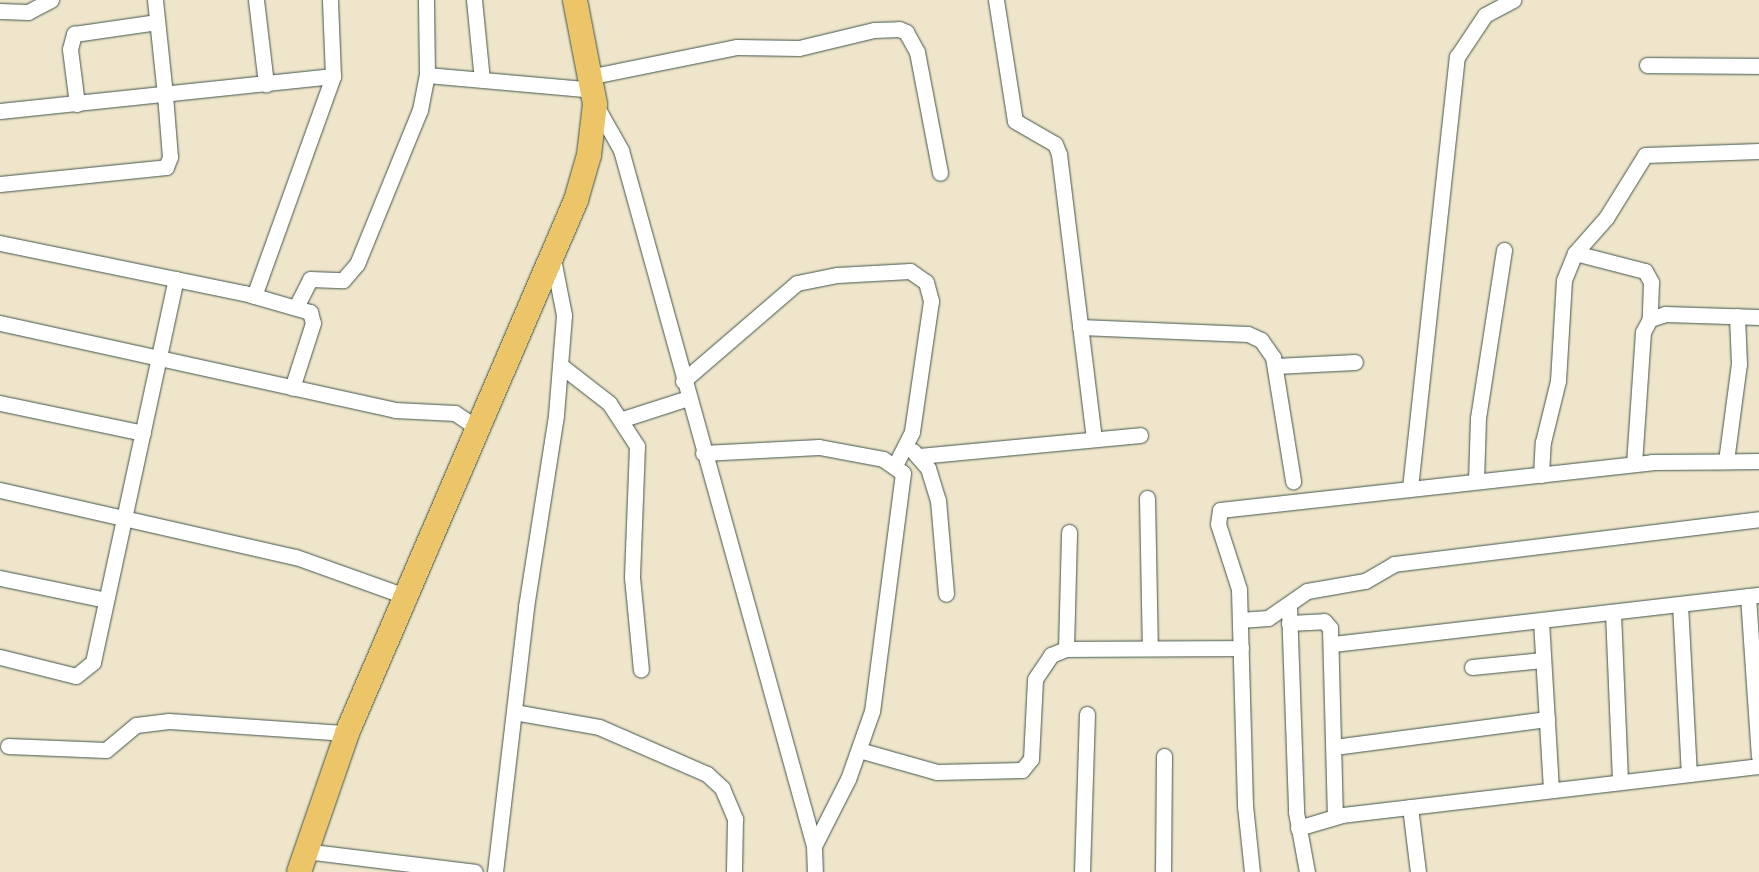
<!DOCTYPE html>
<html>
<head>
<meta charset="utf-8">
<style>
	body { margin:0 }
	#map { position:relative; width:1759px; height:872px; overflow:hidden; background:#efe5ca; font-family:"IM FELL English",serif }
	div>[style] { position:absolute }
	.roads { filter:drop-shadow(0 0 1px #3e564a) drop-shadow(0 0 1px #3e564a) }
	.street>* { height:15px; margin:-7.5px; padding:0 7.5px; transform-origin:7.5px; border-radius:7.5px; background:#fff }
	.primary>* { height:24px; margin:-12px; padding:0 12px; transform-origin:12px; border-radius:12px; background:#edc569 }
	span { translate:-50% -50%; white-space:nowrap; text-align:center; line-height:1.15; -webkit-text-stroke:4.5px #fff; paint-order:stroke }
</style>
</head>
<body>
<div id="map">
	<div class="roads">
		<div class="street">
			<i style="left:256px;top:0;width:85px;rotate:83.2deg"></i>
			<i style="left:474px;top:0;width:80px;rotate:84.3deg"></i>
			<i style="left:996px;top:0;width:122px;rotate:81.1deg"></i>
			<i style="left:1015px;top:121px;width:46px;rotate:29.9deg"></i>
			<i style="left:1055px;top:144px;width:11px;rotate:68deg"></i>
			<i style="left:1059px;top:154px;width:287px;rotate:83deg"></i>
			<i style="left:0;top:11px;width:28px;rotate:2deg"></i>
			<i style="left:28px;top:12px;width:26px;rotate:-28deg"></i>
			<i style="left:1647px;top:65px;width:112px;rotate:0.5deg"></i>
			<i style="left:427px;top:75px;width:169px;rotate:5.1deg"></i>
			<i style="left:593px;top:76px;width:147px;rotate:-11.4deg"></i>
			<i style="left:737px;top:47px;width:62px;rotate:0.9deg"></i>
			<i style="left:799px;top:48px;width:77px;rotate:-13.5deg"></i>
			<i style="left:874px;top:30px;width:25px;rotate:-2deg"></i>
			<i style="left:899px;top:29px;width:8px;rotate:23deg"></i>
			<i style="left:906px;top:32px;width:23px;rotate:61deg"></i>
			<i style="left:917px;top:52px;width:123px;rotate:79.2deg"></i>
			<i style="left:77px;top:104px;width:55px;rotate:-97.3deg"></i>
			<i style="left:70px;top:49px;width:16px;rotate:-75deg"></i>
			<i style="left:74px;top:34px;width:84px;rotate:-8.2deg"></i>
			<i style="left:595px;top:104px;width:53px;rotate:60.5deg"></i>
			<i style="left:621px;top:150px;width:722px;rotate:74.5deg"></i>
			<i style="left:814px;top:846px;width:26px;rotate:88deg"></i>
			<i style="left:0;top:111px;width:335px;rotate:-6deg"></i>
			<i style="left:0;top:184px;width:167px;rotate:-5.8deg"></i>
			<i style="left:166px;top:167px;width:11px;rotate:-68deg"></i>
			<i style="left:170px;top:157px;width:62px;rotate:-94.6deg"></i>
			<i style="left:165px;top:95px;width:96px;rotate:-96deg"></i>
			<i style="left:0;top:243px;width:249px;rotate:11.6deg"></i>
			<i style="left:244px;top:293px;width:69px;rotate:16.1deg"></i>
			<i style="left:310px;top:312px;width:11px;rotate:75deg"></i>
			<i style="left:313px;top:323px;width:68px;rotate:107.9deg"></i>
			<i style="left:1575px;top:253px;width:72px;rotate:14.4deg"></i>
			<i style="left:1645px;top:271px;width:13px;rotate:61deg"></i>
			<i style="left:1651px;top:282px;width:37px;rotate:92deg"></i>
			<i style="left:254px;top:296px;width:234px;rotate:-70.2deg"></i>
			<i style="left:333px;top:76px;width:76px;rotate:-92.3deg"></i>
			<i style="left:296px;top:307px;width:31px;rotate:-63deg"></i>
			<i style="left:310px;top:279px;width:33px;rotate:2deg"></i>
			<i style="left:343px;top:280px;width:21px;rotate:-49deg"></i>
			<i style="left:357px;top:264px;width:166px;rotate:-67.8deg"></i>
			<i style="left:420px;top:110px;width:36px;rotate:-79deg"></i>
			<i style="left:427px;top:75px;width:75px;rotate:-90.8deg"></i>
			<i style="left:0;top:323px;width:404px;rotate:12.4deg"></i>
			<i style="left:395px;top:410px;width:60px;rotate:2.9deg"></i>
			<i style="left:455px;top:413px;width:29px;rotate:34deg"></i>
			<i style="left:1080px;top:327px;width:168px;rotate:2.4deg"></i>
			<i style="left:1248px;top:334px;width:14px;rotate:25deg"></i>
			<i style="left:1261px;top:340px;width:21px;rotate:55deg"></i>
			<i style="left:1273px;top:357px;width:126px;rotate:80.8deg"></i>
			<i style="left:560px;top:365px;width:62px;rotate:37.8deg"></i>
			<i style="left:609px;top:403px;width:51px;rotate:56.9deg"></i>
			<i style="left:637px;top:446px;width:131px;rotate:92.2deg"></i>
			<i style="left:632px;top:577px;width:93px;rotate:84.5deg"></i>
			<i style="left:1275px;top:366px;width:80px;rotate:-2.9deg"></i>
			<i style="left:683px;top:381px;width:150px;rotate:-40.7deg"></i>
			<i style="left:797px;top:283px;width:41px;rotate:-11.3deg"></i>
			<i style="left:837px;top:275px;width:73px;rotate:-3.1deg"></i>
			<i style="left:910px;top:271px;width:19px;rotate:35deg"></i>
			<i style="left:926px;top:282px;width:20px;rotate:75deg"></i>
			<i style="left:931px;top:301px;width:132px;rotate:98.3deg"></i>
			<i style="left:912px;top:432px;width:36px;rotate:117deg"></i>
			<i style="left:0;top:403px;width:146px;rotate:11.8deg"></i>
			<i style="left:623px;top:419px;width:68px;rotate:-17.9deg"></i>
			<i style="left:913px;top:451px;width:23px;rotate:49deg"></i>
			<i style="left:928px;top:468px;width:34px;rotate:73deg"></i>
			<i style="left:938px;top:500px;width:94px;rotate:85.1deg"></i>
			<i style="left:703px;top:453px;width:116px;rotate:-3deg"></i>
			<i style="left:819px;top:447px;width:65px;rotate:10.6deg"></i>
			<i style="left:883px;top:459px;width:24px;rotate:35deg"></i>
			<i style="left:903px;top:473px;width:240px;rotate:97.4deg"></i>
			<i style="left:872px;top:711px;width:72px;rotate:109.4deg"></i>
			<i style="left:848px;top:779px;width:75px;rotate:116.9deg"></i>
			<i style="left:919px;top:456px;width:222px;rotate:-5.4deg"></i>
			<i style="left:1726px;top:461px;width:98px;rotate:-82.4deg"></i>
			<i style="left:1739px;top:364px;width:48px;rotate:-92.4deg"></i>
			<i style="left:1634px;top:464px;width:132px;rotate:-86.1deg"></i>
			<i style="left:1643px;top:332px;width:15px;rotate:-62deg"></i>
			<i style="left:1650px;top:319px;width:16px;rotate:-18deg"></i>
			<i style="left:1665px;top:314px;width:94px;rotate:1.8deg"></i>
			<i style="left:1541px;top:475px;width:33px;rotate:-87deg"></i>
			<i style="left:1543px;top:442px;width:63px;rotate:-76.2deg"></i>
			<i style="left:1558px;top:381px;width:101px;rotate:-86.6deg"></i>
			<i style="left:1564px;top:280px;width:29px;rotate:-68deg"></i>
			<i style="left:1575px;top:253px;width:47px;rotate:-48.5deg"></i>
			<i style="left:1606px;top:218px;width:74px;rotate:-58.2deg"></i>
			<i style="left:1645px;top:155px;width:114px;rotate:-2deg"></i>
			<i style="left:1476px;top:481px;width:63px;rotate:-88.2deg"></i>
			<i style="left:1478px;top:418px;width:170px;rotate:-81.2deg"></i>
			<i style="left:1410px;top:488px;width:434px;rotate:-83.8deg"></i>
			<i style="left:1457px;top:57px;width:50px;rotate:-56.3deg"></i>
			<i style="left:1485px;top:15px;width:32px;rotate:-28deg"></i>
			<i style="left:0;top:490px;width:303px;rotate:12.8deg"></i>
			<i style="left:296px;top:557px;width:119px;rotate:19.7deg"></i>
			<i style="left:1147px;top:498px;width:150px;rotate:88.9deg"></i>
			<i style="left:0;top:578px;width:108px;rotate:11.7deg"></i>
			<i style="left:1748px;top:596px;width:160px;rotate:86.1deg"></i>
			<i style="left:1680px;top:604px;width:170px;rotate:87deg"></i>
			<i style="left:1289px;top:607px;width:205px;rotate:88deg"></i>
			<i style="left:1296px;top:812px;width:61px;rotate:79.6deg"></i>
			<i style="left:1613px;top:613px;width:169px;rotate:87.6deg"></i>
			<i style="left:1240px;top:620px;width:28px;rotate:-4deg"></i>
			<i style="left:1268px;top:618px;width:47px;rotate:-34.7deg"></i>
			<i style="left:1307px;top:591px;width:59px;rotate:-9.8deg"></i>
			<i style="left:1365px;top:581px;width:34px;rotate:-30deg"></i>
			<i style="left:1394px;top:564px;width:368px;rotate:-7deg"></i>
			<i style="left:1541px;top:621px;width:169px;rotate:86.6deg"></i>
			<i style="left:1289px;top:623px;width:35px;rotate:-3deg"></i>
			<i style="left:1324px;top:621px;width:9px;rotate:49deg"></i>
			<i style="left:1330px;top:628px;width:188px;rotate:88.5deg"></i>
			<i style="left:1333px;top:644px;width:429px;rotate:-6.6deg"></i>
			<i style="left:1066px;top:649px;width:117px;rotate:-88.5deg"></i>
			<i style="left:0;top:657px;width:78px;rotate:14deg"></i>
			<i style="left:76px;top:676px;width:22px;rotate:-39deg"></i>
			<i style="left:93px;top:662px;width:392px;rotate:-77.8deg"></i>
			<i style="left:1472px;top:667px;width:71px;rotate:-5.6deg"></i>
			<i style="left:514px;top:712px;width:86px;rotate:10deg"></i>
			<i style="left:599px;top:727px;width:118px;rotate:23.5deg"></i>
			<i style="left:707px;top:774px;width:21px;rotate:43deg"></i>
			<i style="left:722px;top:788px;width:34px;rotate:67deg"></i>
			<i style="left:735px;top:819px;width:53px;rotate:91.1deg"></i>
			<i style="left:8px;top:746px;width:98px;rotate:2.3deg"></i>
			<i style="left:106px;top:750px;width:39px;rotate:-40deg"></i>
			<i style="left:136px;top:725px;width:33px;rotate:-7deg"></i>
			<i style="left:169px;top:721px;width:178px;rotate:3.9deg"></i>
			<i style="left:1334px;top:747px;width:215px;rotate:-7.5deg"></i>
			<i style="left:859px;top:750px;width:81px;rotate:15.8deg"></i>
			<i style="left:937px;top:772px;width:85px;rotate:-1.3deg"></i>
			<i style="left:1022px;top:770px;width:14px;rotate:-51deg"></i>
			<i style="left:1031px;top:759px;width:80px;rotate:-87.1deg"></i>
			<i style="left:1035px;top:679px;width:29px;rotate:-56deg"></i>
			<i style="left:1051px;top:655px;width:16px;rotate:-22deg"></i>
			<i style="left:1066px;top:649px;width:175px;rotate:-0.3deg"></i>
			<i style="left:1410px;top:807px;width:65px;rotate:83deg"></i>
			<i style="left:1298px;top:828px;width:46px;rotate:-16.5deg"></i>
			<i style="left:1342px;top:815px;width:420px;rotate:-6.7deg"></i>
			<i style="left:305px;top:851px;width:171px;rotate:7deg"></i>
			<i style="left:495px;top:872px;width:267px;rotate:-83.3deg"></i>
			<i style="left:526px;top:607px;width:194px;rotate:-81.1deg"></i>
			<i style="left:556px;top:415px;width:100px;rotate:-85.4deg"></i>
			<i style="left:564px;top:315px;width:57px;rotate:-101.1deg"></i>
			<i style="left:1082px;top:872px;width:158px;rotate:-88.2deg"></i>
			<i style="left:1163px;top:872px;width:116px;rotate:-89.5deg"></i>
			<i style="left:1252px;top:872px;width:67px;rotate:-96deg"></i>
			<i style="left:1245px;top:805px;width:216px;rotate:-91.6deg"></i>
			<i style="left:1239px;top:589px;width:68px;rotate:-107.9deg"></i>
			<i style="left:1218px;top:524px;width:14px;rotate:-82deg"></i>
			<i style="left:1220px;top:510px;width:435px;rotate:-6.3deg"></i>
			<i style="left:1652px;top:462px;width:107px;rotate:-0.5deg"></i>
		</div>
		<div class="primary">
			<i style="left:299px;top:872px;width:147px;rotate:-70.9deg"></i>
			<i style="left:347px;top:733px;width:580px;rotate:-66.75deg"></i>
			<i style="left:576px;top:200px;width:47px;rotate:-73.9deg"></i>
			<i style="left:589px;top:155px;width:51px;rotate:-83.3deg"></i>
			<i style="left:595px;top:104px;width:106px;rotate:-100.9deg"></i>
		</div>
	</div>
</div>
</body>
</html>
